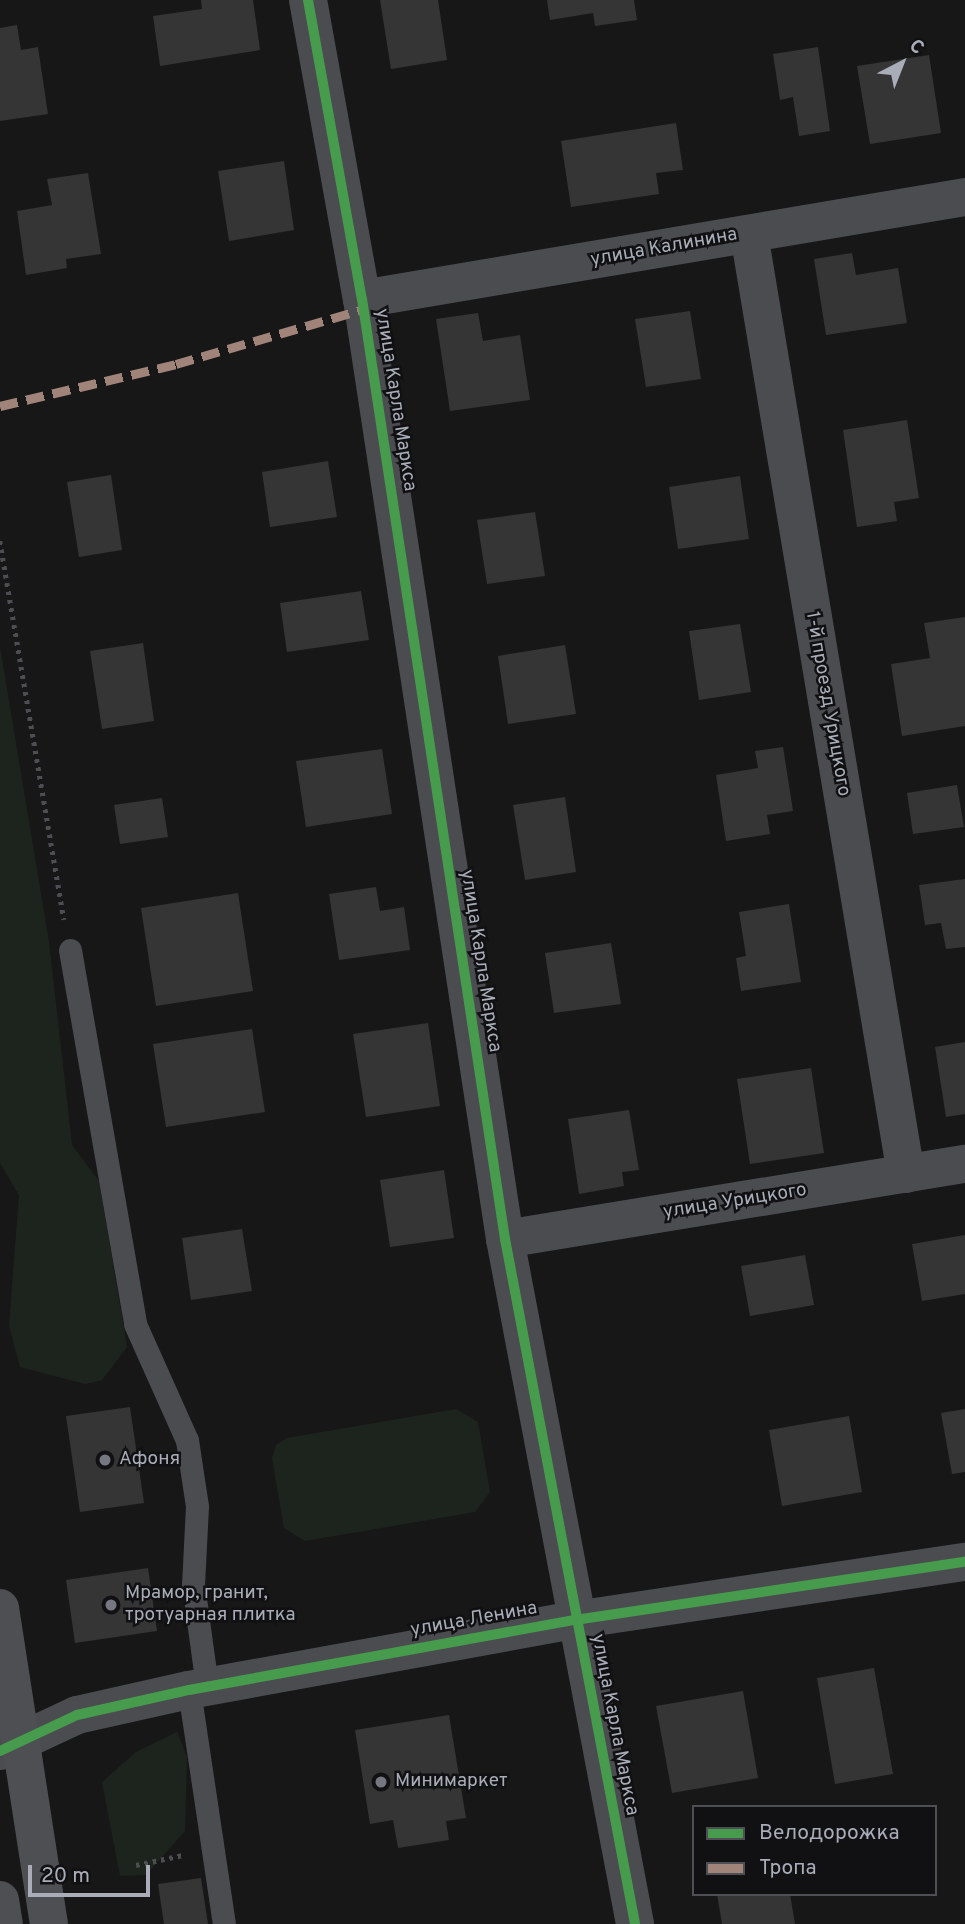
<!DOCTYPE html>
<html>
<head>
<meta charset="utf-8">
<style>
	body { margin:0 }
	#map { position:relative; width:965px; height:1924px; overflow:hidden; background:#171717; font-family:Overpass,sans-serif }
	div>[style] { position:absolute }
	.green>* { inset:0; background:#1d241e }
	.building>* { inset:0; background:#353536 }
	.path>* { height:4.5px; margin-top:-2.25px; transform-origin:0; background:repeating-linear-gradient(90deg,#4d4e52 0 3.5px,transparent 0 8.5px) }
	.service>* { height:23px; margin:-11.5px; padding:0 11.5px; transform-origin:11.5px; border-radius:11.5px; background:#4b4c50 }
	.minor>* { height:38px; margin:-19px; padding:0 19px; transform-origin:19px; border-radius:19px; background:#4b4c50 }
	.primary>* { height:38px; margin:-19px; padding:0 19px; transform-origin:19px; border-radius:19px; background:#4d4f52 }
	.quiet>* { height:9px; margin-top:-4.5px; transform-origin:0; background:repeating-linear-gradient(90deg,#a18479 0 18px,transparent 0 27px) }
	.cycleway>* { height:10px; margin:-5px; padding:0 5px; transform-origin:5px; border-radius:5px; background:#469c4c }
	.dots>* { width:19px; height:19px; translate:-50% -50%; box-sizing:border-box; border:4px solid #111113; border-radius:50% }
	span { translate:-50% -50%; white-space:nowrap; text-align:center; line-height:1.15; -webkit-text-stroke:5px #111113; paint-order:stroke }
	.street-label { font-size:19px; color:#a8adb8 }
	.poi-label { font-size:19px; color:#a8adb8 }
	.left { translate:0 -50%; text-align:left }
	.legend { position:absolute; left:692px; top:1805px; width:245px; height:91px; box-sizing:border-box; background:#111113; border:2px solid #4d4f55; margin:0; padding:9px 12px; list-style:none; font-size:21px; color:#a8adb8 }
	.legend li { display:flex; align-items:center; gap:14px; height:35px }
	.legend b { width:35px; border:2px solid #4d4f55 }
	.north { position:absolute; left:867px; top:28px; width:70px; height:70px; -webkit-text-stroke:5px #111113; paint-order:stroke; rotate:42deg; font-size:19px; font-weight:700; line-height:28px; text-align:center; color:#a8adb8 }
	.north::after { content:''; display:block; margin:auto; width:24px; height:32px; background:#a8adb8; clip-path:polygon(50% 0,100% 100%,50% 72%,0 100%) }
	.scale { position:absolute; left:28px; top:1865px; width:122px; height:32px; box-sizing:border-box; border:4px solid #a8adb8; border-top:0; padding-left:9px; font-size:21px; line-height:24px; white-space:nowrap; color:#a8adb8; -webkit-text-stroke:5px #111113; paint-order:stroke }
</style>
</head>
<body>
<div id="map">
	<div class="green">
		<i style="clip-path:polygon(0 647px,49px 942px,72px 1145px,99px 1181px,127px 1347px,102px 1380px,85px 1384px,20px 1367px,9px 1326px,19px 1195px,0 1163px)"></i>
		<i style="clip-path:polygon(456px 1409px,478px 1422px,490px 1492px,475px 1512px,305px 1541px,284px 1528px,272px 1458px,276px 1445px,287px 1438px)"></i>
		<i style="clip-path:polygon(177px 1732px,187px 1757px,185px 1831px,146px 1875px,120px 1876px,102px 1782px,136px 1752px)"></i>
	</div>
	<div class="building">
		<i style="clip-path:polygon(201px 0,253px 0,260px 50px,160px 66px,153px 16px,202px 9px)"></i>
		<i style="clip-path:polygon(380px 0,438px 0,447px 60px,391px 69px)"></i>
		<i style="clip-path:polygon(547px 0,634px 0,637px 20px,595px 26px,593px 13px,550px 20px)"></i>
		<i style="clip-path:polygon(17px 25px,21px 50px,38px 47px,48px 114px,0 121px,0 28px)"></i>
		<i style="clip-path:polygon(818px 47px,830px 131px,799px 136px,793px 97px,780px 100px,773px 54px)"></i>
		<i style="clip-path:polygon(929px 55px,941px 133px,870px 144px,857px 66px)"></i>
		<i style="clip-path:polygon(676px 123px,683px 170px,656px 173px,659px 194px,571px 207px,561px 141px)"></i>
		<i style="clip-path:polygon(284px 161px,294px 230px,229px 241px,218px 171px)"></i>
		<i style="clip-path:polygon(88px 173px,101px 254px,66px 259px,67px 268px,26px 275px,17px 211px,52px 205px,47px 179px)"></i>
		<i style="clip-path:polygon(852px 253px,856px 275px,898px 268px,907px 323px,826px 335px,814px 259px)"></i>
		<i style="clip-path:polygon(690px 311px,701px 379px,646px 387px,635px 319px)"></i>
		<i style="clip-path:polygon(478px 313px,483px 341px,520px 335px,530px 400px,450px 411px,436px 319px)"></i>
		<i style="clip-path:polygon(907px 420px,919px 498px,894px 502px,897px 521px,857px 527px,843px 430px)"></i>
		<i style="clip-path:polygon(328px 461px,337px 517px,270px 527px,262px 472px)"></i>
		<i style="clip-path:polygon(111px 475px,122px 550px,79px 557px,67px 482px)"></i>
		<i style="clip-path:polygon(740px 476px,749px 539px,678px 549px,669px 487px)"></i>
		<i style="clip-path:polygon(535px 512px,545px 576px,487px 584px,477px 520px)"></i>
		<i style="clip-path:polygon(361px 591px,369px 640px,287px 652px,280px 603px)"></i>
		<i style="clip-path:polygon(965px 617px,965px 726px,902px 736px,891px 664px,930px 658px,924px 623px)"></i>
		<i style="clip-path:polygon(740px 624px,751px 692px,699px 700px,689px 631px)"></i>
		<i style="clip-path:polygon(143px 643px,154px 721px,102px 729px,90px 651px)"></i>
		<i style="clip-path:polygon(565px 645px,576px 714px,508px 724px,498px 656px)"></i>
		<i style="clip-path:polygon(783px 747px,793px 811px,767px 815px,770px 834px,726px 841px,716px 775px,758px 768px,755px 751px)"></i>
		<i style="clip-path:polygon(382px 749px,392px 814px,306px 827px,296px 761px)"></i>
		<i style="clip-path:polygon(957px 785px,964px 827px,913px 834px,907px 793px)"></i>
		<i style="clip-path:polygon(565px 797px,576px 872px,525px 880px,513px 805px)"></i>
		<i style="clip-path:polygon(162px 798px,168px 837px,120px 844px,114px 805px)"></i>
		<i style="clip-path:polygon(965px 879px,965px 947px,946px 949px,941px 923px,925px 925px,919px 885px)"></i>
		<i style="clip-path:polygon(376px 887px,380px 911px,404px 907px,410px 950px,339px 960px,329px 894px)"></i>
		<i style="clip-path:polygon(238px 893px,253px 991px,156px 1006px,141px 908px)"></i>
		<i style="clip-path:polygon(789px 904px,801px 982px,741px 991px,736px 958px,746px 956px,739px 912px)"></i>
		<i style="clip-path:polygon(611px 943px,621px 1004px,554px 1013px,545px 953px)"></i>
		<i style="clip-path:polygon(428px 1023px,440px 1106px,366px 1117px,353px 1034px)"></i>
		<i style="clip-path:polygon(252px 1029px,265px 1112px,166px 1127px,153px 1044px)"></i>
		<i style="clip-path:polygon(965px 1042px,965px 1114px,946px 1117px,935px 1047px)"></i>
		<i style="clip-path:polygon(811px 1068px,824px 1153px,750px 1164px,737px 1079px)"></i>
		<i style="clip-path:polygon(629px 1110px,639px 1170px,622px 1172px,624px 1186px,579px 1194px,568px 1119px)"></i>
		<i style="clip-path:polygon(444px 1170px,454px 1238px,390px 1247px,380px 1180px)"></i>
		<i style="clip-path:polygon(242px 1229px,252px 1291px,191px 1300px,182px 1238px)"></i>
		<i style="clip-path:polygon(965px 1235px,965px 1294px,922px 1301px,912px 1244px)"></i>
		<i style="clip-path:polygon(805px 1255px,814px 1305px,750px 1316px,741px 1266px)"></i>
		<i style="clip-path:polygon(130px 1407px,144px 1503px,80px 1512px,66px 1416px)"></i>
		<i style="clip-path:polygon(965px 1409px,965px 1472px,952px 1474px,941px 1413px)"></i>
		<i style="clip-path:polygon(849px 1416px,862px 1492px,782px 1506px,769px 1430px)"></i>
		<i style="clip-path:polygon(148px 1568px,157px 1631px,75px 1643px,66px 1580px)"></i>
		<i style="clip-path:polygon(874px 1668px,893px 1774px,835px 1784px,817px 1678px)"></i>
		<i style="clip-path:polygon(743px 1691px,758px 1778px,672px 1793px,656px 1706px)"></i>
		<i style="clip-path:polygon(449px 1715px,466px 1818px,446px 1821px,449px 1840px,398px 1848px,393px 1820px,370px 1824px,355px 1730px)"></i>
		<i style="clip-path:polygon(201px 1878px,208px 1924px,164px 1924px,158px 1884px)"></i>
		<i style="clip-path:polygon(717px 1894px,790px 1894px,795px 1924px,722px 1924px)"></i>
	</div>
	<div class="path">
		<i style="left:0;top:541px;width:384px;rotate:80.4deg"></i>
		<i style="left:136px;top:1865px;width:48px;rotate:-12deg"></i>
	</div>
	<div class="service">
		<i style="left:70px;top:950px;width:380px;rotate:80.1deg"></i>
		<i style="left:135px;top:1324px;width:127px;rotate:65.9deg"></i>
		<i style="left:187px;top:1440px;width:67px;rotate:81.4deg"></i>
		<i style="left:197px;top:1506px;width:78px;rotate:92.9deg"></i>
		<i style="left:193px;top:1584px;width:103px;rotate:82.2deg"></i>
		<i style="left:189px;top:1690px;width:237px;rotate:81.5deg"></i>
	</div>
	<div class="minor">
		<i style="left:308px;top:0;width:304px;rotate:79.8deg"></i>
		<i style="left:362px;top:299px;width:951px;rotate:81.35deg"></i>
		<i style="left:505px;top:1239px;width:697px;rotate:79.25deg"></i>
		<i style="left:749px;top:234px;width:953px;rotate:80.52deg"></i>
		<i style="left:362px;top:299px;width:612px;rotate:-9.6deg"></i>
		<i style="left:505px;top:1239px;width:466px;rotate:-9.3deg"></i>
		<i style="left:0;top:1751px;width:85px;rotate:-25.1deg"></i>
		<i style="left:77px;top:1715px;width:115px;rotate:-12.6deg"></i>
		<i style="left:189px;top:1690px;width:392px;rotate:-10.3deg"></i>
		<i style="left:575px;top:1620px;width:394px;rotate:-8.5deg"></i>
	</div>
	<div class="primary">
		<i style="left:0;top:1608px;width:320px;rotate:81.2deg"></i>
		<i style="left:0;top:1900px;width:24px;rotate:81deg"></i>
	</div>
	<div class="quiet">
		<i style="left:0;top:406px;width:181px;rotate:-13.4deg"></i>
		<i style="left:176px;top:364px;width:196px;rotate:-16.3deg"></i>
	</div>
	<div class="cycleway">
		<i style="left:308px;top:0;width:304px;rotate:79.8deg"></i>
		<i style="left:362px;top:299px;width:951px;rotate:81.35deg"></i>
		<i style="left:505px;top:1239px;width:697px;rotate:79.25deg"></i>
		<i style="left:0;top:1751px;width:85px;rotate:-25.1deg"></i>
		<i style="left:77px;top:1715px;width:115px;rotate:-12.6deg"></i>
		<i style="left:189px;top:1690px;width:392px;rotate:-10.3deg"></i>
		<i style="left:575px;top:1620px;width:394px;rotate:-8.5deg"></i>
	</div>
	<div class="dots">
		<i style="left:105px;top:1460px;background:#757880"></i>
		<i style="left:111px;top:1605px;background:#757880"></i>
		<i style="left:381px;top:1782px;background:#757880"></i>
	</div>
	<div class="street-label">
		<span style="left:664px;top:248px;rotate:-10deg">улица Калинина</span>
		<span style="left:395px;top:400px;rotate:81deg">улица Карла Маркса</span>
		<span style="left:827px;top:704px;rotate:80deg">1-й проезд Урицкого</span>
		<span style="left:480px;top:961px;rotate:81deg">улица Карла Маркса</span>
		<span style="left:735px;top:1202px;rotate:-9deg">улица Урицкого</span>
		<span style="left:474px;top:1620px;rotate:-10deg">улица Ленина</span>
		<span style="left:614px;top:1725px;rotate:79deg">улица Карла Маркса</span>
	</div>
	<div class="poi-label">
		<span class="left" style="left:119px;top:1460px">Афоня</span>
		<span class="left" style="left:125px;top:1605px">Мрамор, гранит,<br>тротуарная плитка</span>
		<span class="left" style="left:395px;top:1782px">Минимаркет</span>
	</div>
	<ul class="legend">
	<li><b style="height:9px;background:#469c4c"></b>Велодорожка</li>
	<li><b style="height:9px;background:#a18479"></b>Тропа</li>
	</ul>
	<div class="north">С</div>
	<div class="scale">20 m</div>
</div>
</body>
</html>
